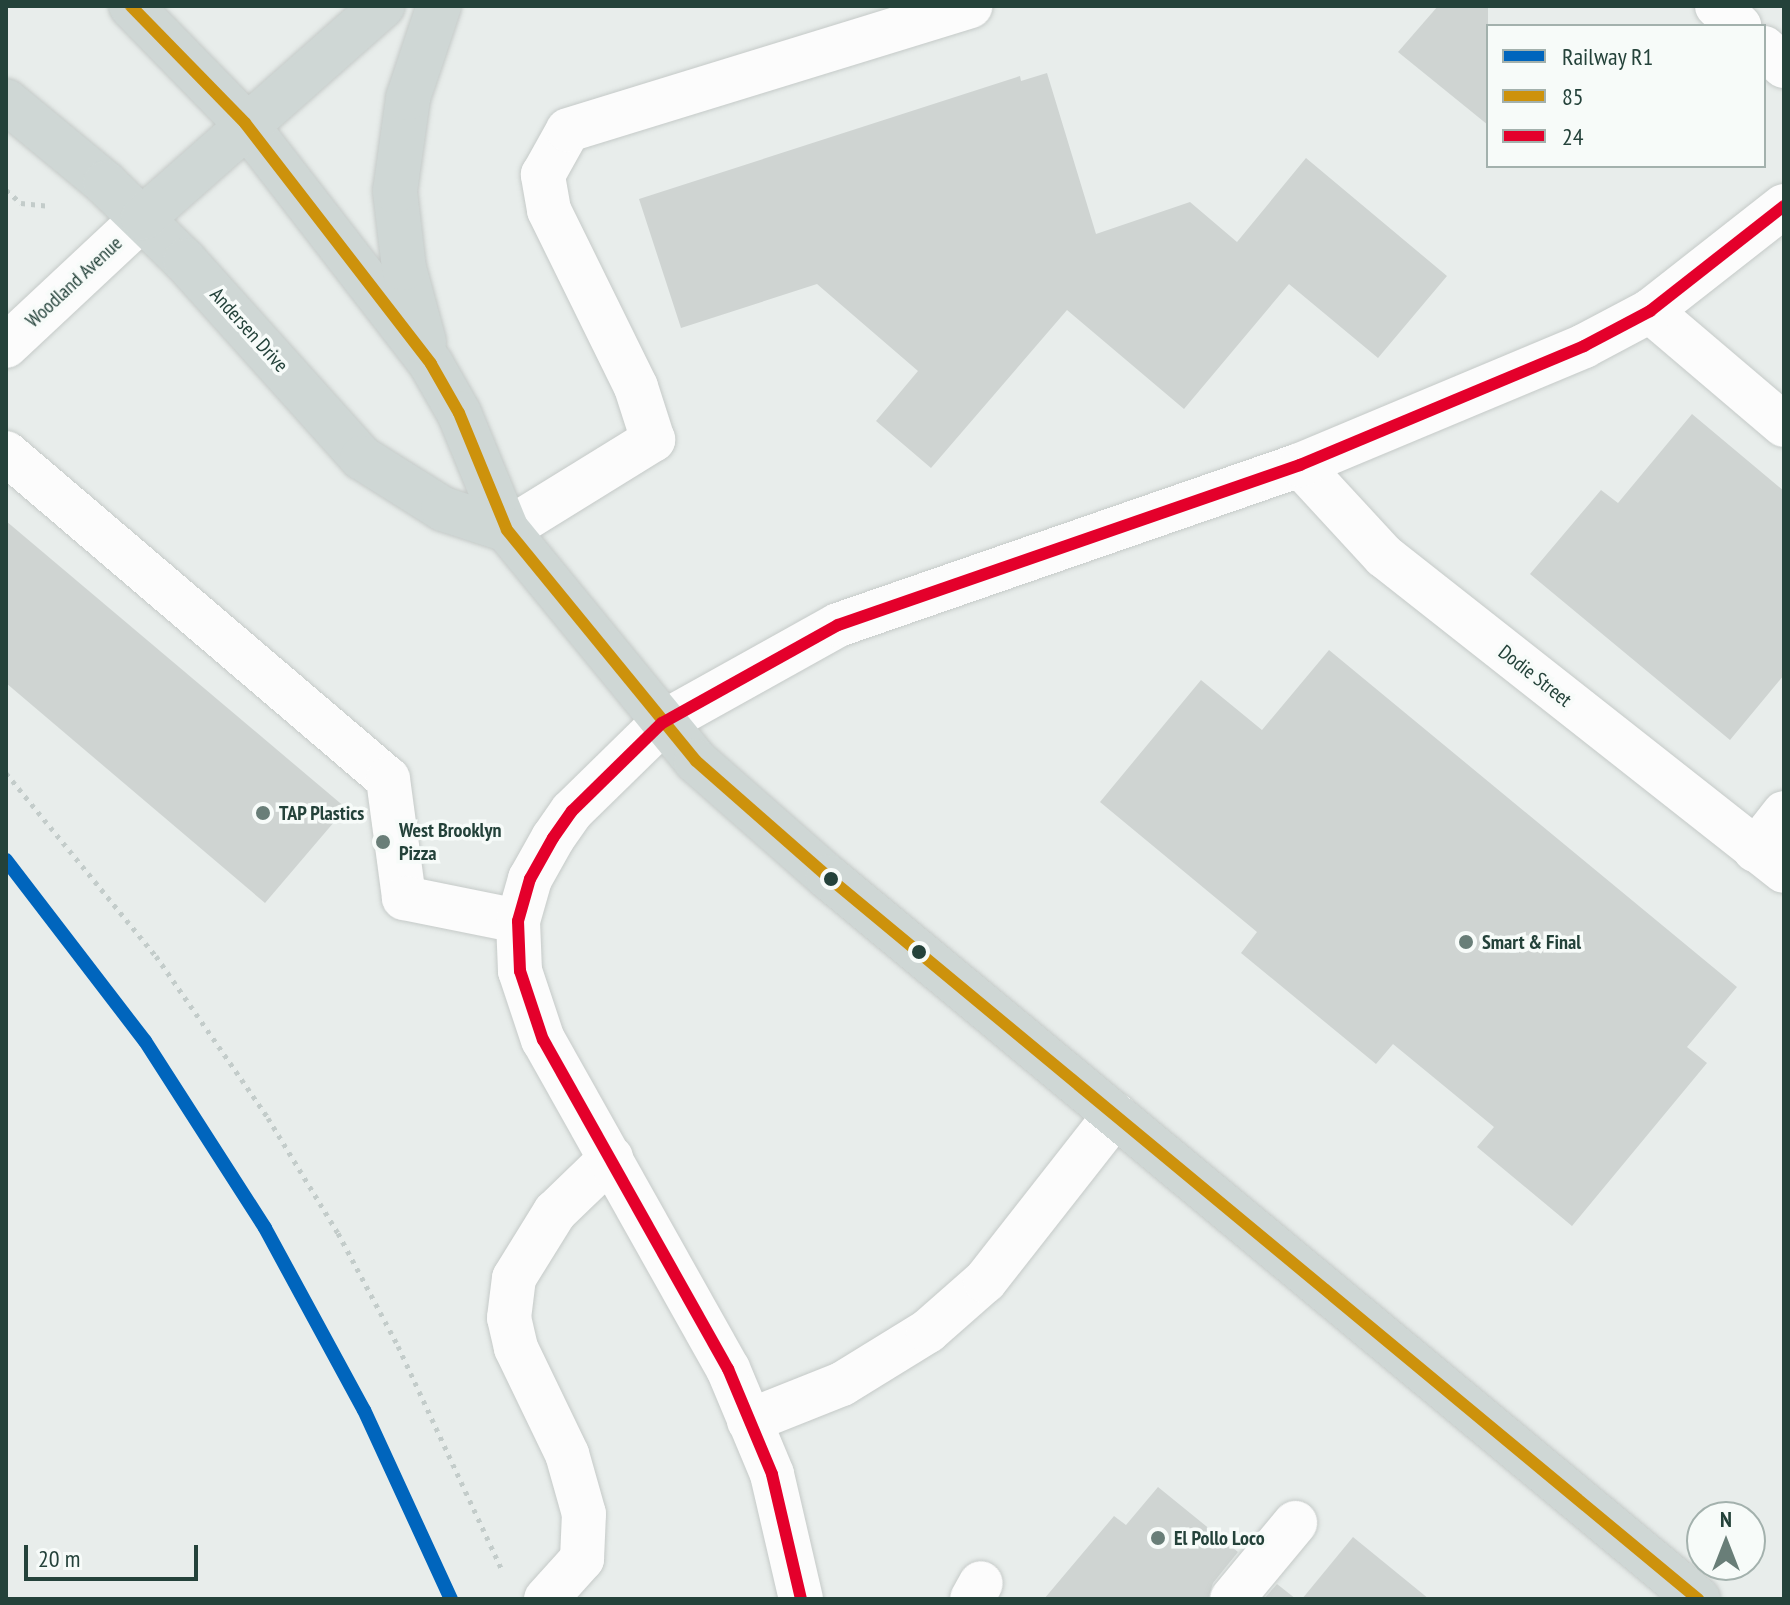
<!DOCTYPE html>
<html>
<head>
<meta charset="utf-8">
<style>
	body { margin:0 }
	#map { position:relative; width:1790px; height:1605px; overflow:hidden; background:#e8edeb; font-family:"PT Sans Narrow",sans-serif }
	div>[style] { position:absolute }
	.building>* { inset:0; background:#cfd4d2 }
	.path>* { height:5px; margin-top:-2.5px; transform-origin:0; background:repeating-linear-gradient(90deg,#c3ccca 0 4px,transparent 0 10px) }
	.roads { filter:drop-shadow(0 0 2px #c5cac8) drop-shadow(0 0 2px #c5cac8) }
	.minor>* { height:44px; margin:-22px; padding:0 22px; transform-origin:22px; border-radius:22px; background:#fcfcfc }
	.major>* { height:44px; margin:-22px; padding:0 22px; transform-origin:22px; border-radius:22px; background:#cfd7d5 }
	.bus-1>* { height:12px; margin:-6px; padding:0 6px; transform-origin:6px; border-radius:6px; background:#cd920c }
	.bus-2>* { height:12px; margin:-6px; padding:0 6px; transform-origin:6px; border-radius:6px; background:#e4002b }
	.rail-1>* { height:14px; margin:-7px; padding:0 7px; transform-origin:7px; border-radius:7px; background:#0065bd }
	.dots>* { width:22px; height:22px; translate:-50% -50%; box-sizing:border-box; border:4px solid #f7fbf9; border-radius:50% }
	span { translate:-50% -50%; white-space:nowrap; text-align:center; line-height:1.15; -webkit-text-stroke:7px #f7fbf9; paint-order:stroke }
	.street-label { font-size:20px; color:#24423a }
	.poi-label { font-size:20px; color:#24423a; font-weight:700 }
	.left { translate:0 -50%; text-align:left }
	.frame { position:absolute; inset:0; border:8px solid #24423a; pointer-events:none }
	.legend { position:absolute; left:1486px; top:24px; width:280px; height:144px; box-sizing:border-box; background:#f7fbf9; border:2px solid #a3b1ad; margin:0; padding:10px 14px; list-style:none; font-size:24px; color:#24423a }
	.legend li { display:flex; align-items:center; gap:16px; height:40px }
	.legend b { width:40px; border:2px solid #a3b1ad }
	.north { position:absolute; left:1686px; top:1501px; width:80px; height:80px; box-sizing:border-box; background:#f7fbf9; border:2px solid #a3b1ad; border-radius:50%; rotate:0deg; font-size:22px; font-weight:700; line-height:32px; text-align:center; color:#24423a }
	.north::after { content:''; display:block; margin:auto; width:28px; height:36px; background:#697e78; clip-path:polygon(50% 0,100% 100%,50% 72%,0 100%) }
	.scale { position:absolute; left:24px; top:1545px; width:174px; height:36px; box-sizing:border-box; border:4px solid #24423a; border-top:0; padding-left:10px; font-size:24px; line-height:28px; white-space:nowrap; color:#24423a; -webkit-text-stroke:6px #f7fbf9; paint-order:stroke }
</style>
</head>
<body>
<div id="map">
	<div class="building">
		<i style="clip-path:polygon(1438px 6px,1488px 6px,1488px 125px,1398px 52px)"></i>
		<i style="clip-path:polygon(1047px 73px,1096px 234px,1190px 202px,1237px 242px,1306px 158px,1447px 276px,1378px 358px,1289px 284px,1184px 409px,1067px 310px,931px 468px,876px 421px,918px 371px,817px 284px,681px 328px,639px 199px,1020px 76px,1021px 81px)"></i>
		<i style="clip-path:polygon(1692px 414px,1784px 491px,1784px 675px,1730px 740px,1530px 574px,1601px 490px,1618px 503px)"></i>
		<i style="clip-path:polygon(6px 521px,346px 808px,265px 903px,6px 683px)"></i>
		<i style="clip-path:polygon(1329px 650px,1737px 987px,1687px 1047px,1707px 1063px,1572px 1226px,1477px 1147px,1494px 1127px,1393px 1044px,1376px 1064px,1241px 953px,1257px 932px,1100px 802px,1201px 680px,1262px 730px)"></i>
		<i style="clip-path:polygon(1158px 1487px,1238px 1552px,1213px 1583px,1208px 1599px,1044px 1599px,1114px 1516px,1126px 1525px)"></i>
		<i style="clip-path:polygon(1353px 1537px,1429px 1599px,1302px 1599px)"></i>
		<i style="clip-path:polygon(1277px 1584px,1296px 1599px,1264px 1599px)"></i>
	</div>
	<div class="path">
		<i style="left:6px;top:190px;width:20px;rotate:41deg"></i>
		<i style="left:21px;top:203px;width:27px;rotate:6deg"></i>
		<i style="left:6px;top:773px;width:237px;rotate:50.7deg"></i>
		<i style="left:156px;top:956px;width:197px;rotate:55.3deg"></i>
		<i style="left:268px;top:1118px;width:135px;rotate:58.7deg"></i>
		<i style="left:338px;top:1233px;width:128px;rotate:62deg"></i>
		<i style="left:398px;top:1346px;width:247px;rotate:65.1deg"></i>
	</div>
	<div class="roads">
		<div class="minor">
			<i style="left:1717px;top:6px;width:30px;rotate:42deg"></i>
			<i style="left:1764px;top:48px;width:27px;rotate:42deg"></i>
			<i style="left:1650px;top:311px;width:176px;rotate:40.4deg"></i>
			<i style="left:6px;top:346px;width:187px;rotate:-43.1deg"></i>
			<i style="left:6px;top:453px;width:502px;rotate:40.48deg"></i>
			<i style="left:388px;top:779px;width:120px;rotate:82.3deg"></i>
			<i style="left:404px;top:898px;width:116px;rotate:11.4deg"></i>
			<i style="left:1300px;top:465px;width:124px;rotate:47.3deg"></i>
			<i style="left:1384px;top:556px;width:509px;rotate:38.22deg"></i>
			<i style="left:507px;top:530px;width:172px;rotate:-31.7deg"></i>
			<i style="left:653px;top:440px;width:56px;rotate:-107.8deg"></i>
			<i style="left:636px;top:387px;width:197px;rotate:-116.2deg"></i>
			<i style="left:549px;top:210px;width:36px;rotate:-100deg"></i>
			<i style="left:543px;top:175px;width:51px;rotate:-60.9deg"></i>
			<i style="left:568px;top:130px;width:421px;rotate:-17.1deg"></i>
			<i style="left:1755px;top:850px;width:47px;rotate:-51.9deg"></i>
			<i style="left:749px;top:1421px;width:100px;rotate:-21.7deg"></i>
			<i style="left:842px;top:1384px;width:101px;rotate:-31.6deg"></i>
			<i style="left:928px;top:1331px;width:76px;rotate:-41.3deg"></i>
			<i style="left:985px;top:1281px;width:211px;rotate:-51.9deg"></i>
			<i style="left:546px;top:1599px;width:54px;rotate:-48deg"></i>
			<i style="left:582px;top:1559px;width:45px;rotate:-87.5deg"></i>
			<i style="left:584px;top:1514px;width:62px;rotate:-105.8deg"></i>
			<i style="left:567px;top:1454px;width:118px;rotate:-115.7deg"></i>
			<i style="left:516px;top:1348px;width:31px;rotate:-103deg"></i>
			<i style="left:509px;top:1318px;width:40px;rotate:-82.9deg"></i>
			<i style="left:514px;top:1278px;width:78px;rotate:-58.2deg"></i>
			<i style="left:555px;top:1212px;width:78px;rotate:-44deg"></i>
			<i style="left:801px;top:1599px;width:128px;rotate:-103.1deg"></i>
			<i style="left:772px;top:1474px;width:114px;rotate:-112.7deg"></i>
			<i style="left:728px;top:1369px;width:377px;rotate:-119.3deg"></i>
			<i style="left:543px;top:1040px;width:73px;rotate:-108.4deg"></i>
			<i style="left:520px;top:971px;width:50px;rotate:-92.3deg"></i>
			<i style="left:518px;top:921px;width:44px;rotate:-74.1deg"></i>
			<i style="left:530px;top:879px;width:47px;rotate:-60.7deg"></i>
			<i style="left:553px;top:838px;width:33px;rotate:-55deg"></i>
			<i style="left:572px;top:811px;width:126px;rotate:-44.4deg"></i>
			<i style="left:662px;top:723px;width:201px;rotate:-29.1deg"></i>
			<i style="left:838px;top:625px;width:489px;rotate:-19.1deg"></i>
			<i style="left:1300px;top:465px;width:308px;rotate:-22.7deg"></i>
			<i style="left:1584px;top:346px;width:75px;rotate:-27.9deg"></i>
			<i style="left:1650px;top:311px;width:170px;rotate:-38.1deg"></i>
			<i style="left:972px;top:1599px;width:18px;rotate:-61deg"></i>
			<i style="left:1232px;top:1599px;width:99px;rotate:-50.3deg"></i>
		</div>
		<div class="major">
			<i style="left:131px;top:6px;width:163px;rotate:45.7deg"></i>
			<i style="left:245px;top:123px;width:304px;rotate:52.3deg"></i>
			<i style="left:431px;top:364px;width:56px;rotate:60.3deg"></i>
			<i style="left:459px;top:413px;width:126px;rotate:67.7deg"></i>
			<i style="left:507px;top:530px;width:298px;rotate:50.7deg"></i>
			<i style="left:696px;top:761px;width:176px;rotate:41.3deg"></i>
			<i style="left:828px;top:877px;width:1131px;rotate:39.69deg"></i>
			<i style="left:6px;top:101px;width:129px;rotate:39.6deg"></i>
			<i style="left:105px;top:183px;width:112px;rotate:44.3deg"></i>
			<i style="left:185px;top:261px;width:265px;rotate:48.1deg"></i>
			<i style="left:362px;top:458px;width:96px;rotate:32.2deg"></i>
			<i style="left:443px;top:509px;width:67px;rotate:18.2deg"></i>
			<i style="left:143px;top:218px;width:320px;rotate:-41.5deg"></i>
			<i style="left:424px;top:342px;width:77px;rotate:-105.1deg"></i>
			<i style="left:404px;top:268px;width:78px;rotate:-96.7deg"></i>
			<i style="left:395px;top:191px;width:94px;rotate:-82deg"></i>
			<i style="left:408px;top:98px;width:97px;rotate:-71.4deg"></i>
		</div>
	</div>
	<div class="bus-1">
		<i style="left:131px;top:6px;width:163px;rotate:45.7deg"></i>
		<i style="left:245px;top:123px;width:304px;rotate:52.3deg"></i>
		<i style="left:431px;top:364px;width:56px;rotate:60.3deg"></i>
		<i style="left:459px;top:413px;width:126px;rotate:67.7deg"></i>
		<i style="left:507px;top:530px;width:298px;rotate:50.7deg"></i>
		<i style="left:696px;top:761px;width:176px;rotate:41.3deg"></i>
		<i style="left:828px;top:877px;width:1131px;rotate:39.69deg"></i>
	</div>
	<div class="bus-2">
		<i style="left:801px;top:1599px;width:128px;rotate:-103.1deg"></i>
		<i style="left:772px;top:1474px;width:114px;rotate:-112.7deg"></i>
		<i style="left:728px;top:1369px;width:377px;rotate:-119.3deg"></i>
		<i style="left:543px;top:1040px;width:73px;rotate:-108.4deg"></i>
		<i style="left:520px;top:971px;width:50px;rotate:-92.3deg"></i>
		<i style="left:518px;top:921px;width:44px;rotate:-74.1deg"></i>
		<i style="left:530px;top:879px;width:47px;rotate:-60.7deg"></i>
		<i style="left:553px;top:838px;width:33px;rotate:-55deg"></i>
		<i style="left:572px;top:811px;width:126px;rotate:-44.4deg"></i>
		<i style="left:662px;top:723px;width:201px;rotate:-29.1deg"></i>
		<i style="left:838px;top:625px;width:489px;rotate:-19.1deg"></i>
		<i style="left:1300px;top:465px;width:308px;rotate:-22.7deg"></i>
		<i style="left:1584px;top:346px;width:75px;rotate:-27.9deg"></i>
		<i style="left:1650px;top:311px;width:170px;rotate:-38.1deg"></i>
	</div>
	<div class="rail-1">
		<i style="left:6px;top:860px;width:228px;rotate:52.5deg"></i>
		<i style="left:145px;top:1041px;width:222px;rotate:57.3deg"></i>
		<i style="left:265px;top:1228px;width:207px;rotate:61.5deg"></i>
		<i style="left:364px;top:1410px;width:208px;rotate:65.3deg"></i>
	</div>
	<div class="dots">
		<i style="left:263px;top:813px;background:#697e78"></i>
		<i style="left:383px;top:842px;background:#697e78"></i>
		<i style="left:831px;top:879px;background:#24423a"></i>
		<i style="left:1466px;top:942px;background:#697e78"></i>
		<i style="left:919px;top:952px;background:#24423a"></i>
		<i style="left:1158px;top:1538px;background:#697e78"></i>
	</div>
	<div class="street-label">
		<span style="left:74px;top:282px;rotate:-43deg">Woodland Avenue</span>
		<span style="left:249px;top:330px;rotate:48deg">Andersen Drive</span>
		<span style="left:1535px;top:676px;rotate:38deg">Dodie Street</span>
	</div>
	<div class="poi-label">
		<span class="left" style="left:279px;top:813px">TAP Plastics</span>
		<span class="left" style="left:399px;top:842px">West Brooklyn<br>Pizza</span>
		<span class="left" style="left:1482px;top:942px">Smart &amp; Final</span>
		<span class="left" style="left:1174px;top:1538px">El Pollo Loco</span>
	</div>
	<div class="frame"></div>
	<ul class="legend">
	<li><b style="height:10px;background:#0065bd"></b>Railway R1</li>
	<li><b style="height:10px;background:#cd920c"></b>85</li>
	<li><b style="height:10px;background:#e4002b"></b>24</li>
	</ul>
	<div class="north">N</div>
	<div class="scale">20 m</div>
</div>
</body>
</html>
